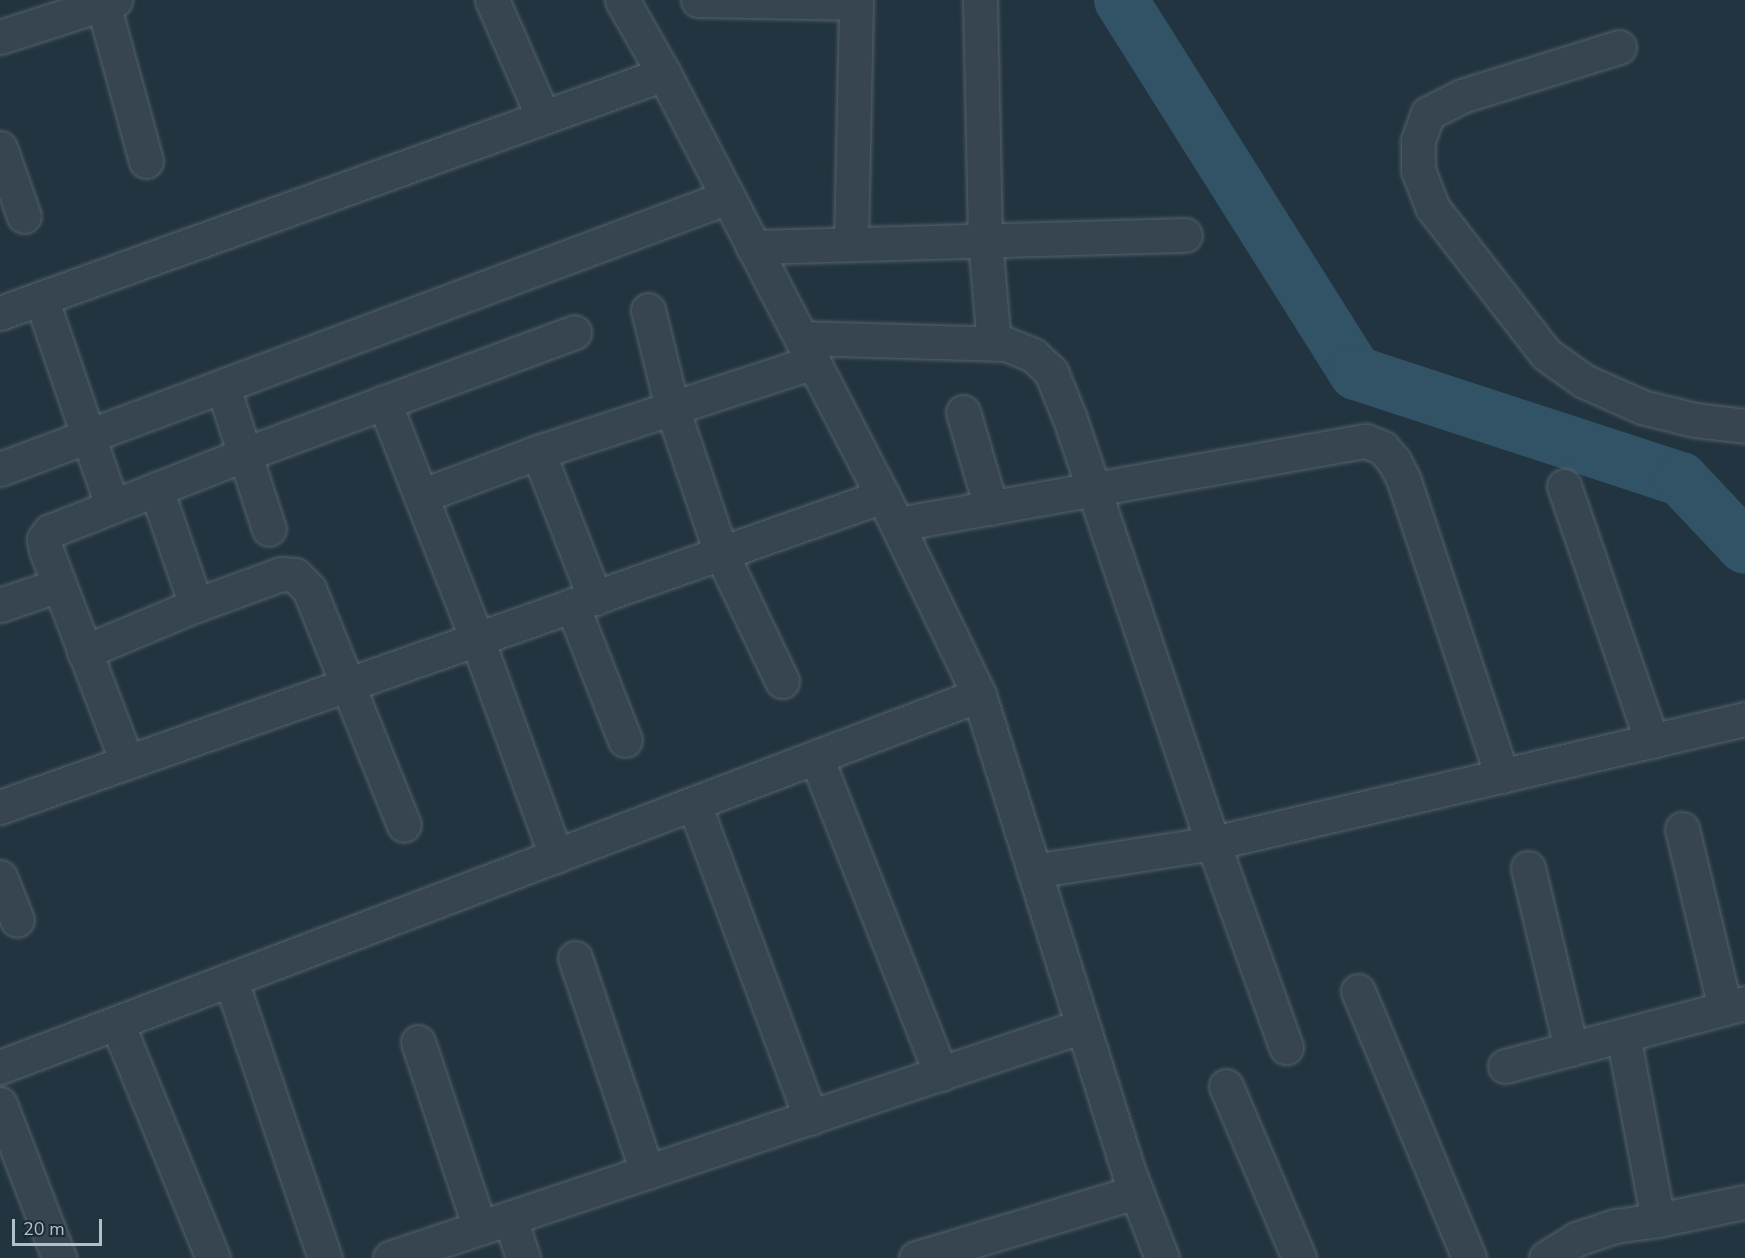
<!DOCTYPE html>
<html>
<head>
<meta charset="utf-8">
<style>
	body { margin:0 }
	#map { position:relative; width:1745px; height:1258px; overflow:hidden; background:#22343f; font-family:"Nunito Sans",sans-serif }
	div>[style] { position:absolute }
	.river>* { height:54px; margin:-27px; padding:0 27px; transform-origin:27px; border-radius:27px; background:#325266 }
	.roads { filter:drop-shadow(0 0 2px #54636d) drop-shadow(0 0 2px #54636d) }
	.minor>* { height:33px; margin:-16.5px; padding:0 16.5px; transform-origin:16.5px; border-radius:16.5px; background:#36454f }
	span { translate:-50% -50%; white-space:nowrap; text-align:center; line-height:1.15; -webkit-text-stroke:6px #1b2a34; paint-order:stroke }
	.scale { position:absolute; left:12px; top:1219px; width:90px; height:27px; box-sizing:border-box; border:3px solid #b2c0ca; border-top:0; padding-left:8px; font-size:18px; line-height:21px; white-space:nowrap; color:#b2c0ca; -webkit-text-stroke:4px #1b2a34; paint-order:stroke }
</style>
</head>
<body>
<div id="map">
	<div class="river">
		<i style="left:1121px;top:0;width:441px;rotate:57.8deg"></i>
		<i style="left:1356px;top:373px;width:342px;rotate:18.1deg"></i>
		<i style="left:1681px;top:479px;width:93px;rotate:46.7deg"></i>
	</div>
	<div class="roads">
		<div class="minor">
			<i style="left:102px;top:0;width:167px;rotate:74.7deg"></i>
			<i style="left:492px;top:0;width:128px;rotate:66.4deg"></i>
			<i style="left:622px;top:0;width:85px;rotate:60.4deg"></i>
			<i style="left:664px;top:74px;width:475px;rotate:62.6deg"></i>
			<i style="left:883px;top:496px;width:221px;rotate:64.2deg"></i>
			<i style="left:979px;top:695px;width:501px;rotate:72.58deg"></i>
			<i style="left:1129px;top:1173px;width:91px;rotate:68.8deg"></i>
			<i style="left:698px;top:0;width:158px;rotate:1.1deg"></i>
			<i style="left:980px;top:0;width:241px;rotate:88.8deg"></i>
			<i style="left:985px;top:241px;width:103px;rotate:85deg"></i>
			<i style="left:0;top:37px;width:121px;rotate:-17.8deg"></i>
			<i style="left:1619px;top:47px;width:164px;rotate:162.7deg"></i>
			<i style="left:1462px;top:96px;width:38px;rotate:153deg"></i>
			<i style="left:1428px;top:113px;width:30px;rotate:110deg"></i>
			<i style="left:1418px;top:141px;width:29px;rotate:90deg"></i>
			<i style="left:1418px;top:170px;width:40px;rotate:69deg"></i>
			<i style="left:1432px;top:207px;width:186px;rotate:52.2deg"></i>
			<i style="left:1546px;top:354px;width:47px;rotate:35.4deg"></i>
			<i style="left:1584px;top:381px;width:64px;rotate:24.1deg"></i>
			<i style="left:1642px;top:407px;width:55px;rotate:13.8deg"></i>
			<i style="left:1695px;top:420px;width:50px;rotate:6.8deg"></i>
			<i style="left:0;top:148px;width:72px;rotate:70.6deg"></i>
			<i style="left:851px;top:244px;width:244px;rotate:-88.8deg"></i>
			<i style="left:753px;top:247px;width:432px;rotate:-1.6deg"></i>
			<i style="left:41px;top:298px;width:219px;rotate:71.1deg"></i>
			<i style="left:648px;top:310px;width:101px;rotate:76.2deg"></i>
			<i style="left:672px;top:408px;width:153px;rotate:71.3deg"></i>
			<i style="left:721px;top:553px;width:142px;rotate:64.5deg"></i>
			<i style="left:0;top:313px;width:706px;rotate:-19.8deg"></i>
			<i style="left:801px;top:338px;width:205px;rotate:1.7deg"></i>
			<i style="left:1006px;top:344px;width:29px;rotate:22deg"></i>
			<i style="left:1033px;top:355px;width:25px;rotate:43deg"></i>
			<i style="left:1051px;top:372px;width:51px;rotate:68deg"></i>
			<i style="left:1070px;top:419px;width:447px;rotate:71.4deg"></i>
			<i style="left:1213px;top:843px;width:217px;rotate:70.3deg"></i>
			<i style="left:223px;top:387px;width:149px;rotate:72.1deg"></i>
			<i style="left:384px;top:402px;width:255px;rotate:68.6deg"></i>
			<i style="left:477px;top:639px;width:231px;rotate:70deg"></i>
			<i style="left:963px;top:412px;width:100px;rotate:73.7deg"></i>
			<i style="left:538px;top:452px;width:157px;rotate:68.7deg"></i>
			<i style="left:0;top:469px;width:777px;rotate:-20.49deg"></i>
			<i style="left:1564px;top:486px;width:270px;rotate:71deg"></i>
			<i style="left:156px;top:489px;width:123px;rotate:71deg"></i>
			<i style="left:421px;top:496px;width:125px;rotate:-20.6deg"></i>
			<i style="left:538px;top:452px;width:289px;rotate:-18.1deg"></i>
			<i style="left:898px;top:524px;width:475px;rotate:-10.1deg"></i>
			<i style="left:1366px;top:441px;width:18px;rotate:22deg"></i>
			<i style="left:1383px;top:448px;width:17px;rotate:50deg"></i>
			<i style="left:1394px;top:461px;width:22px;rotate:63deg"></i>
			<i style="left:1404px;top:481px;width:311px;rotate:71.6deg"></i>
			<i style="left:0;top:605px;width:62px;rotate:-18.7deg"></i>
			<i style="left:572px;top:605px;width:145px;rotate:68.6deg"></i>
			<i style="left:84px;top:652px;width:121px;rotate:-22.8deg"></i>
			<i style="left:196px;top:605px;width:90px;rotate:-20deg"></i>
			<i style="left:281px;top:574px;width:14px;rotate:4deg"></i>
			<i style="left:295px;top:575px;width:20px;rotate:45deg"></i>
			<i style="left:309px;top:589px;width:254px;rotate:68.1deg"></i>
			<i style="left:816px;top:757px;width:341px;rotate:68.5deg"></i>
			<i style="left:127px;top:762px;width:227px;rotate:-110.9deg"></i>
			<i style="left:46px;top:550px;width:11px;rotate:-100deg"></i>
			<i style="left:44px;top:539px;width:10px;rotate:-53deg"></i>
			<i style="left:50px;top:531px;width:210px;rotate:-21.5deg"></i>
			<i style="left:245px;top:454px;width:351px;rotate:-20.3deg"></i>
			<i style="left:694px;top:804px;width:335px;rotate:69.6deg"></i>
			<i style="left:0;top:807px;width:936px;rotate:-19.4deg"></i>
			<i style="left:1682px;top:829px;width:184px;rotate:76.5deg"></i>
			<i style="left:1528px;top:868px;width:186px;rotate:76.6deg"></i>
			<i style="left:1034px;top:871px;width:181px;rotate:-8.9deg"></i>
			<i style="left:1213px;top:843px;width:546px;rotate:-13.12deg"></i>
			<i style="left:0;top:877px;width:46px;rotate:68.4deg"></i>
			<i style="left:575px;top:958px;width:226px;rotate:71.4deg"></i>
			<i style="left:231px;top:981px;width:293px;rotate:71.3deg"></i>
			<i style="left:1358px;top:991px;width:289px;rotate:67.4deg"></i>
			<i style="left:117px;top:1023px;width:254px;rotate:67.8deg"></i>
			<i style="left:1623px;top:1035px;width:188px;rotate:79.3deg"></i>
			<i style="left:418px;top:1042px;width:196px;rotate:71.6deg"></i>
			<i style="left:1505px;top:1066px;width:248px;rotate:-14.7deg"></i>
			<i style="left:0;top:1067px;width:1047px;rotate:-20.81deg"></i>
			<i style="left:1226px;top:1086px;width:187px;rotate:67deg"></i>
			<i style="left:0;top:1104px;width:165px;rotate:69deg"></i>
			<i style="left:510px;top:1218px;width:42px;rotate:72deg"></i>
			<i style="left:390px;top:1258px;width:730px;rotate:-18.53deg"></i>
			<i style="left:916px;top:1258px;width:230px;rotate:-16.7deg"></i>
			<i style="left:1546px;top:1258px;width:36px;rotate:-32deg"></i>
			<i style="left:1576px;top:1239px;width:41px;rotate:-18.4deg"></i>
			<i style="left:1615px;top:1226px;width:43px;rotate:-7.9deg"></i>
			<i style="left:1658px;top:1220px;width:89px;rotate:-11.7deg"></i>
		</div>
	</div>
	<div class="scale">20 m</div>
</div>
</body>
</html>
